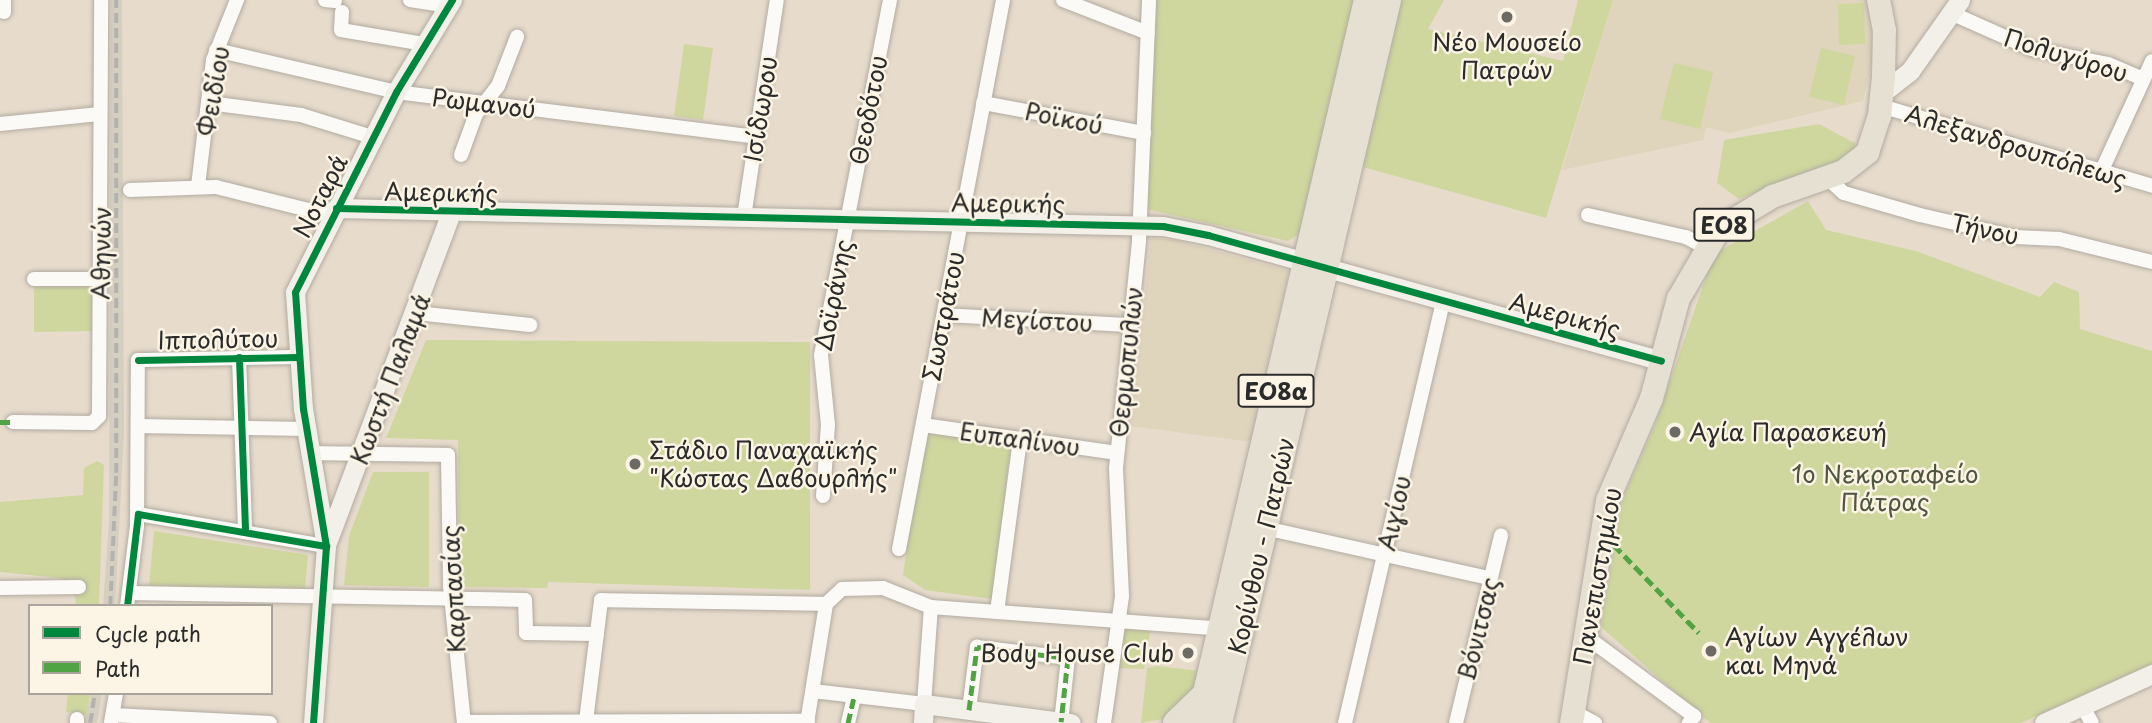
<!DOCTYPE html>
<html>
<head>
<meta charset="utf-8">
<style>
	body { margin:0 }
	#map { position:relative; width:2152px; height:723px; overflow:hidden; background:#e7dccc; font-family:"Playpen Sans",sans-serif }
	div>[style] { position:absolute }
	.built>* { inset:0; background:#dfd4bc }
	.industrial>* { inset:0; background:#d5cfc1 }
	.green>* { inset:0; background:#cfd79e }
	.roads { filter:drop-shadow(0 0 2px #b2aba1) drop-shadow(0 0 2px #b2aba1) }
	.street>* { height:14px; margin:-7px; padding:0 7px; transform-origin:7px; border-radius:7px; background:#fbfaf7 }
	.secondary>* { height:19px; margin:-9.5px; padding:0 9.5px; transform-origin:9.5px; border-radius:9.5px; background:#f3f0e9 }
	.primary>* { height:23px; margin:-11.5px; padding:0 11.5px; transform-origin:11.5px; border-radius:11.5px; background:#e6e0d3 }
	.highway>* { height:26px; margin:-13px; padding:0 13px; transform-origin:13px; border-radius:13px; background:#e6e0d3 }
	.rail>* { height:3.5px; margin-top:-1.75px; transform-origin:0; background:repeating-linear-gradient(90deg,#b3b2af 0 10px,transparent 0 15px) }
	.quiet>* { height:5px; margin-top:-2.5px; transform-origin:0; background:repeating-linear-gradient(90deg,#51a443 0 10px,transparent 0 15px) }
	.cycleway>* { height:7px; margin:-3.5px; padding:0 3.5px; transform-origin:3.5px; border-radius:3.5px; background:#00873e }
	.dots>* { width:19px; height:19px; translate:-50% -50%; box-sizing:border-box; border:4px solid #fcf5e5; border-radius:50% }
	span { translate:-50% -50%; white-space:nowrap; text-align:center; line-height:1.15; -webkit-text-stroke:5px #fcf5e5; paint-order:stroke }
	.shield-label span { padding:2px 5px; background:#fcf5e5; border:2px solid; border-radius:5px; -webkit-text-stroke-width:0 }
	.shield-label { font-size:23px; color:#2b2b2b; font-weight:700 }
	.poi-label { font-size:24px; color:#2b2b2b }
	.left { translate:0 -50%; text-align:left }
	.right { translate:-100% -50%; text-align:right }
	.street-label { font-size:24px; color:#2b2b2b }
	.park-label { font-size:24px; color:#4f553e }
	.legend { position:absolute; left:28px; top:604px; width:245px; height:91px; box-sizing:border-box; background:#fcf5e5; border:2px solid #a8a49b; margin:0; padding:9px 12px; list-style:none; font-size:21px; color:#2b2b2b }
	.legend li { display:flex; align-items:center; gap:14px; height:35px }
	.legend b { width:35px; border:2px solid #a8a49b }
</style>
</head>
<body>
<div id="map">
	<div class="built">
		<i style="clip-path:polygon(1613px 0,1868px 0,1874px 52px,1863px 101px,1729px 133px,1706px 127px,1703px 140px,1562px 170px)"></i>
		<i style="clip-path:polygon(1151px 238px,1175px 240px,1289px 271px,1251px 442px,1131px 426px)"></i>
	</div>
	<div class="industrial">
		<i style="clip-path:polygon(111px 0,122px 0,124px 434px,115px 606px,103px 606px,109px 522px)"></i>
		<i style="clip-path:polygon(91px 693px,102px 693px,97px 723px,85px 723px)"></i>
	</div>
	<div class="green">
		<i style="clip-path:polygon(1156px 0,1354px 0,1299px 234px,1288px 241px,1146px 209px)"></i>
		<i style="clip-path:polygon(1401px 0,1444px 0,1428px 29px,1563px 61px,1578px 0,1613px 0,1546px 218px,1363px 167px)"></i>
		<i style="clip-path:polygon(1864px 3px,1865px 44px,1839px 45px,1838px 4px)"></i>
		<i style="clip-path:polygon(684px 44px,713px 48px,703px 120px,674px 116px)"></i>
		<i style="clip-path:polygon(1821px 48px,1855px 56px,1844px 105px,1809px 97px)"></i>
		<i style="clip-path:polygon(1674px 63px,1713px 72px,1700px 129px,1660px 119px)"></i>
		<i style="clip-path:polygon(1819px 124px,1855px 143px,1855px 149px,1846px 158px,1739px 199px,1717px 183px,1724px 140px)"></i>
		<i style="clip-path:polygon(1808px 201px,1826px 230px,1916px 251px,2040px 297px,2054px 282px,2079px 292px,2080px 329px,2152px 351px,2152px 664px,2021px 723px,1710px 723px,1601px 627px,1622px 501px,1654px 427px,1714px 254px)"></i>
		<i style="clip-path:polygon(34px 285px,92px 285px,92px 331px,34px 332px)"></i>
		<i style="clip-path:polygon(426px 340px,810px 342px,810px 590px,548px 582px,547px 588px,459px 587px,458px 440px,386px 438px)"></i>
		<i style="clip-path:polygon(925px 430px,1011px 445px,992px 599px,925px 590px,903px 575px)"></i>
		<i style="clip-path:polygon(97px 461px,104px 465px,99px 606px,76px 606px,75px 597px,59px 578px,0 572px,0 502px,83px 495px,84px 468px)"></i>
		<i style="clip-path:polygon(373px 472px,429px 472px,429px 587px,344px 585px,349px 536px)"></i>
		<i style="clip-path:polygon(154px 531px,308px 555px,305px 590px,149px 586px)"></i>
		<i style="clip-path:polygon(1122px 624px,1151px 626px,1144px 669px,1116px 668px)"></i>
		<i style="clip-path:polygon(1157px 666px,1199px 671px,1194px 692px,1168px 718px,1141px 723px,1147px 668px)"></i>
		<i style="clip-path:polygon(68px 693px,90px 693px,87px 715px,66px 712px)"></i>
	</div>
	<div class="roads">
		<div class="street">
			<i style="left:4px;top:0;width:12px;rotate:90deg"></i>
			<i style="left:325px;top:0;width:10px;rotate:6deg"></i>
			<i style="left:410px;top:0;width:38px;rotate:9deg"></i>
			<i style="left:1063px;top:0;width:91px;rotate:21.2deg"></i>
			<i style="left:342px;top:12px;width:18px;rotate:93deg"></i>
			<i style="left:341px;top:30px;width:85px;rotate:9.5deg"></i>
			<i style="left:1951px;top:13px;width:89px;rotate:24deg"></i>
			<i style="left:2032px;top:49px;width:77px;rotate:11.2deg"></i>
			<i style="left:2108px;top:64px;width:38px;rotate:23deg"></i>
			<i style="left:216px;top:50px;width:185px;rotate:13.1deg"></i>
			<i style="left:396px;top:92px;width:363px;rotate:7.1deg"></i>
			<i style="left:209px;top:103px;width:93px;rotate:7.4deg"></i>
			<i style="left:301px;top:115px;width:74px;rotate:17.2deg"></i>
			<i style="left:983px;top:103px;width:164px;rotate:10.6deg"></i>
			<i style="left:1881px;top:106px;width:283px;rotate:16.4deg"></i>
			<i style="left:0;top:124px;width:100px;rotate:-5.7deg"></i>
			<i style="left:461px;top:155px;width:44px;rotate:-69.9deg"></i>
			<i style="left:476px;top:114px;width:36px;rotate:-52deg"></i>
			<i style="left:498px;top:86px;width:53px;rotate:-68.8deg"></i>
			<i style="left:2101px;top:172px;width:122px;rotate:-65.3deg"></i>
			<i style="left:1826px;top:177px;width:24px;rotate:42deg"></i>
			<i style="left:1844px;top:193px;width:79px;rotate:16.1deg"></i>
			<i style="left:1920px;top:215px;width:98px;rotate:13deg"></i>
			<i style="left:2015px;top:237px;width:44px;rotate:2.6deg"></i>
			<i style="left:2059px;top:239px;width:96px;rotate:13.9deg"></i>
			<i style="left:198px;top:186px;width:127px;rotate:-83.2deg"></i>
			<i style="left:213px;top:60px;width:65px;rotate:-68.2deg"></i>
			<i style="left:130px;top:190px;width:86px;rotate:-2deg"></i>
			<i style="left:216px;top:187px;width:120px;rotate:14deg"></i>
			<i style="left:1588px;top:215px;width:100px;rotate:12.7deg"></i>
			<i style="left:1686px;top:237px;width:21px;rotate:28deg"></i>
			<i style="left:744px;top:217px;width:219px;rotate:-81.4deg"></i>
			<i style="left:34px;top:279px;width:67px"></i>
			<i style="left:416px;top:313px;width:115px;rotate:6deg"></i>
			<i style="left:944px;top:315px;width:186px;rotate:3.1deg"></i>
			<i style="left:239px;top:357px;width:174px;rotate:88deg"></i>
			<i style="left:13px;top:422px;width:79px;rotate:0.7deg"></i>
			<i style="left:92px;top:423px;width:10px;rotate:-45deg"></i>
			<i style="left:99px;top:416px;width:416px;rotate:-89.7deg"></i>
			<i style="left:923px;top:425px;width:196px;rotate:8.2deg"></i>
			<i style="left:138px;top:426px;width:168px;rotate:1deg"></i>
			<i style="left:310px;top:453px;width:138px;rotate:0.8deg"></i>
			<i style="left:448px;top:455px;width:131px;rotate:89.1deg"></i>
			<i style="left:450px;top:586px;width:138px;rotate:84.2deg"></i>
			<i style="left:823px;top:496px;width:71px;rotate:-86deg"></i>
			<i style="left:828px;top:425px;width:70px;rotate:-95.7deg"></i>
			<i style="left:821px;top:355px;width:362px;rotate:-79deg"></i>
			<i style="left:138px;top:514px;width:191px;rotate:9.7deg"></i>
			<i style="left:1265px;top:528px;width:229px;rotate:12.6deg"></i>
			<i style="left:899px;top:549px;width:559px;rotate:-79.27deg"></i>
			<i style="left:0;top:588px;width:79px;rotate:-0.7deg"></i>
			<i style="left:129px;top:593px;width:396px;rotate:1deg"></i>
			<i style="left:525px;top:600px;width:33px;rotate:88deg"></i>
			<i style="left:526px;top:633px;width:71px;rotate:0.8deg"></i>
			<i style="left:127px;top:606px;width:81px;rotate:-82.9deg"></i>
			<i style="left:137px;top:526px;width:166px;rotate:-89.7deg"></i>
			<i style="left:138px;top:360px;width:160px;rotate:-1.1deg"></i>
			<i style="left:997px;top:612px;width:175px;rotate:-82.4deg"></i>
			<i style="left:1584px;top:635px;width:137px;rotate:36.4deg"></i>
			<i style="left:1694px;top:716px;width:9px;rotate:126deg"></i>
			<i style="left:813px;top:691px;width:112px;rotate:6.7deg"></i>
			<i style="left:924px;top:704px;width:97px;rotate:-85.9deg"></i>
			<i style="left:2083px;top:707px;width:18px;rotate:61deg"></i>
			<i style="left:969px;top:710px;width:64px;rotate:-82.8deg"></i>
			<i style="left:977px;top:647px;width:92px;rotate:6.9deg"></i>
			<i style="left:1068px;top:658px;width:64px;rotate:96.2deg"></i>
			<i style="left:1574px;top:712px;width:24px;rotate:28deg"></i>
			<i style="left:113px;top:715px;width:157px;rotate:2.9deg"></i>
			<i style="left:586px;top:721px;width:122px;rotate:-82.9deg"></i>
			<i style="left:601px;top:600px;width:225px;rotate:1deg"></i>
			<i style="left:111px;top:722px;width:29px;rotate:-80deg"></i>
			<i style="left:464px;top:722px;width:344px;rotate:-0.2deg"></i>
			<i style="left:77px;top:723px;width:4px;rotate:-90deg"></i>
			<i style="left:807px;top:723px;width:121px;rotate:-80.9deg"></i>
			<i style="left:826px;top:604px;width:22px;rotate:-43deg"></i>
			<i style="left:842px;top:589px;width:41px;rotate:-1.4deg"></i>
			<i style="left:883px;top:588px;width:52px;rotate:21.6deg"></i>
			<i style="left:931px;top:607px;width:291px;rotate:4.3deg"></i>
			<i style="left:848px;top:723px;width:28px;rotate:-77deg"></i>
			<i style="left:1104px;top:723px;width:128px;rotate:-81.9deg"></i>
			<i style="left:1122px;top:596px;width:128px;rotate:-92.7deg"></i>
			<i style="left:1116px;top:468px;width:229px;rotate:-84.2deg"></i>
			<i style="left:1139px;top:240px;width:240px;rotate:-87.6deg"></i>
			<i style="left:1345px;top:723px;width:432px;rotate:-76.9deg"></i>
			<i style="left:1456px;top:723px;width:193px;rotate:-76.5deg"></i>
		</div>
		<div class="secondary">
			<i style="left:1882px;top:93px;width:36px;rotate:-38deg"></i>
			<i style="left:1910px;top:71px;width:87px;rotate:-54.8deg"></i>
			<i style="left:336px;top:208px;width:827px;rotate:1.25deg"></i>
			<i style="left:1163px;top:226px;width:46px;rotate:11.3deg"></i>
			<i style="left:1208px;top:235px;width:470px;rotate:15.5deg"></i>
			<i style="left:326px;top:545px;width:356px;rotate:-69.4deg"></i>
			<i style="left:313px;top:723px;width:177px;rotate:-85.8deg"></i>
			<i style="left:326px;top:546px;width:139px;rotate:-99.5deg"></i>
			<i style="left:303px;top:409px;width:117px;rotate:-93.9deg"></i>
			<i style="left:295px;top:292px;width:224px;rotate:-63.2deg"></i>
			<i style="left:396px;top:92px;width:108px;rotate:-58.7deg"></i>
			<i style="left:923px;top:723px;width:19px;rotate:-87deg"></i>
			<i style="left:924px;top:704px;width:148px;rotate:7.4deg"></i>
			<i style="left:2044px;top:723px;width:119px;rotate:-24.4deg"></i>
		</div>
		<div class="primary">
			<i style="left:1571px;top:723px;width:226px;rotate:-80.8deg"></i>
			<i style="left:1607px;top:500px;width:111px;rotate:-66.7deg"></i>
			<i style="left:1651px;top:398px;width:104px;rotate:-74.9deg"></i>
			<i style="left:1678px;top:298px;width:81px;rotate:-59.6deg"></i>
			<i style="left:1719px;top:228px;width:62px;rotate:-31.1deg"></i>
			<i style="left:1772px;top:196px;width:75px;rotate:-19.4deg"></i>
			<i style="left:1843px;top:171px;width:31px;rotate:-38deg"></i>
			<i style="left:1867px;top:152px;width:38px;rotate:-72deg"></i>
			<i style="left:1879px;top:116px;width:40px;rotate:-84.3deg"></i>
			<i style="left:1883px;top:76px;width:46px;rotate:-88.8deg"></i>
			<i style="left:1884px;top:30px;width:31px;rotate:-101deg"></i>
		</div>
		<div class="highway">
			<i style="left:1176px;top:723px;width:40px;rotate:-44deg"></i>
			<i style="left:1199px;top:723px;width:742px;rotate:-76.92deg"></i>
			<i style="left:1219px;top:723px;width:742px;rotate:-76.84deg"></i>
		</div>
	</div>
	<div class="rail">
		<i style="left:110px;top:606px;width:133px;rotate:-87.4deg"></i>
		<i style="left:116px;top:473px;width:473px;rotate:-90deg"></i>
		<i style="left:90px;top:723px;width:30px;rotate:-81deg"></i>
	</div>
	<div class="quiet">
		<i style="left:0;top:422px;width:13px"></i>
		<i style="left:1614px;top:545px;width:122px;rotate:46deg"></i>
		<i style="left:969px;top:710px;width:64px;rotate:-82.8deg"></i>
		<i style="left:977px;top:647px;width:92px;rotate:6.9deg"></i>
		<i style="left:1068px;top:658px;width:64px;rotate:96.2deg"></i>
		<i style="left:848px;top:723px;width:28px;rotate:-77deg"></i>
	</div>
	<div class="cycleway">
		<i style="left:336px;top:208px;width:827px;rotate:1.25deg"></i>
		<i style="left:1163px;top:226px;width:46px;rotate:11.3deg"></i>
		<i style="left:1208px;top:235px;width:470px;rotate:15.5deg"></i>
		<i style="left:239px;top:357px;width:174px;rotate:88deg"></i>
		<i style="left:138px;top:360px;width:160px;rotate:-1.1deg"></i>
		<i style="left:127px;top:606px;width:93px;rotate:-83.2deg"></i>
		<i style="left:138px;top:514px;width:191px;rotate:9.7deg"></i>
		<i style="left:313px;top:723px;width:177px;rotate:-85.8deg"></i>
		<i style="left:326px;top:546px;width:139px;rotate:-99.5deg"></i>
		<i style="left:303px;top:409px;width:117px;rotate:-93.9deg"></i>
		<i style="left:295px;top:292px;width:224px;rotate:-63.2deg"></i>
		<i style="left:396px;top:92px;width:108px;rotate:-58.7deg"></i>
	</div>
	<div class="dots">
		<i style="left:1507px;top:17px;background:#6d6963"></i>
		<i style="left:1675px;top:432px;background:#6d6963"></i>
		<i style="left:635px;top:464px;background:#6d6963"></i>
		<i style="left:1711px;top:651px;background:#6d6963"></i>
		<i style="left:1188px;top:653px;background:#6d6963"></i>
	</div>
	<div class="shield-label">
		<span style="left:1724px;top:225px">ΕΟ8</span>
		<span style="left:1276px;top:391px">ΕΟ8α</span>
	</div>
	<div class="poi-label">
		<span style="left:1507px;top:56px">Νέο Μουσείο<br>Πατρών</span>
		<span class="left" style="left:1689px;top:432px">Αγία Παρασκευή</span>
		<span class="left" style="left:649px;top:464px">Στάδιο Παναχαϊκής<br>"Κώστας Δαβουρλής"</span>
		<span class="left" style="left:1725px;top:651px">Αγίων Αγγέλων<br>και Μηνά</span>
		<span class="right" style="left:1174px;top:653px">Body House Club</span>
	</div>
	<div class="street-label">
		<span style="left:2066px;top:55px;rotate:17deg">Πολυγύρου</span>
		<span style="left:213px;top:91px;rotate:-80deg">Φειδίου</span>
		<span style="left:484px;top:103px;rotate:7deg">Ρωμανού</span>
		<span style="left:760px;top:109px;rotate:-81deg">Ισίδωρου</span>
		<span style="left:868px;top:110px;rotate:-79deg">Θεοδότου</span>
		<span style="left:1064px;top:118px;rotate:11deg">Ροϊκού</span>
		<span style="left:2016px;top:146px;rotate:17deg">Αλεξανδρουπόλεως</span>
		<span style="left:441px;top:192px;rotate:1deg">Αμερικής</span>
		<span style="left:320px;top:196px;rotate:-63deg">Νοταρά</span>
		<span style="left:1008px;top:203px;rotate:1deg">Αμερικής</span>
		<span style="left:1985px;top:229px;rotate:12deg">Τήνου</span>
		<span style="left:101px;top:253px;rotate:-89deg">Αθηνών</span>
		<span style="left:833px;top:295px;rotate:-79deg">Δοϊράνης</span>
		<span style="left:1565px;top:315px;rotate:15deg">Αμερικής</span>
		<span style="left:943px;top:316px;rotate:-79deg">Σωστράτου</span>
		<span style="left:1037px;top:320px;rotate:3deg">Μεγίστου</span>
		<span style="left:218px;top:339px;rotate:-1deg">Ιππολύτου</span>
		<span style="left:1126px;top:362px;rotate:-84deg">Θερμοπυλών</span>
		<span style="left:390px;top:379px;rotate:-69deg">Κωστή Παλαμά</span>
		<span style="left:1020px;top:439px;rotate:8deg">Ευπαλίνου</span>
		<span style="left:1394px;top:513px;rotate:-77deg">Αιγίου</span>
		<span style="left:1261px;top:546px;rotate:-77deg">Κορίνθου - Πατρών</span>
		<span style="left:1597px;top:576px;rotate:-80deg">Πανεπιστημίου</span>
		<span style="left:453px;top:589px;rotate:-93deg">Καρπασίας</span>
		<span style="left:1478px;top:629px;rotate:-76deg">Βόνιτσας</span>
	</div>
	<div class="park-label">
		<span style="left:1885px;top:488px">1o Νεκροταφείο<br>Πάτρας</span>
	</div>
	<ul class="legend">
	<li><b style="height:9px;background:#00873e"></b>Cycle path</li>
	<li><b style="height:9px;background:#51a443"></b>Path</li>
	</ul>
</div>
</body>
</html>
